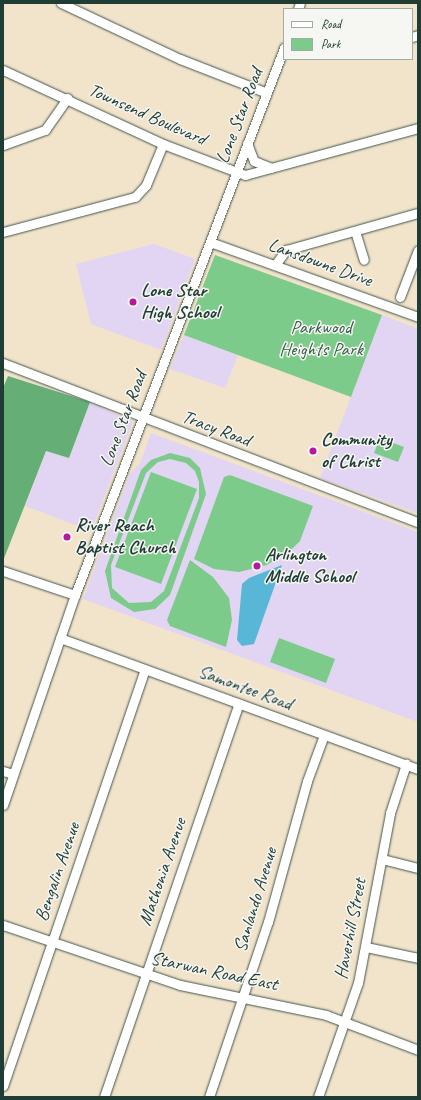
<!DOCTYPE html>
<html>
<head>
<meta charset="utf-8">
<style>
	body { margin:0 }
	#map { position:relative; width:421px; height:1100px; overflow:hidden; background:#f2e3cb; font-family:Caveat,sans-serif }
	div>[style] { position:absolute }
	.built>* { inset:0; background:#e2d4f3 }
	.green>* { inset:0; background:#7ccb8b }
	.forest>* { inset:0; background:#65af77 }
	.water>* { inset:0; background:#58b7d6 }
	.roads { filter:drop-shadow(0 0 1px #3f564b) drop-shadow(0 0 1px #3f564b) }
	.minor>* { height:9px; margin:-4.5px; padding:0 4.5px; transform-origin:4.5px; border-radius:4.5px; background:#fff }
	.dots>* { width:11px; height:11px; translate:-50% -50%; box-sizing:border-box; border:2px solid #f6f6f2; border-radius:50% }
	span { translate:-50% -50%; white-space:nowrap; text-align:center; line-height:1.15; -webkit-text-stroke:3px #f6f6f2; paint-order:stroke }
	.street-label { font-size:19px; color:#1f3d34 }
	.poi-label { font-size:19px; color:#1f3d34; font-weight:700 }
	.left { translate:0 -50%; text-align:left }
	.park-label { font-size:19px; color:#36604a }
	.frame { position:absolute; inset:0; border:4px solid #1f3d34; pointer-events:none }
	.legend { position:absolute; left:283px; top:8px; width:130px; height:52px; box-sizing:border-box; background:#f6f6f2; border:1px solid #a0aca6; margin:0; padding:5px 7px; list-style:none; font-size:12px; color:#1f3d34 }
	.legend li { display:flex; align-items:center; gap:8px; height:20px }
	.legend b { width:20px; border:1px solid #a0aca6 }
</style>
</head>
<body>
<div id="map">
	<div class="built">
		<i style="clip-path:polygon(154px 244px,195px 259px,161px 350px,91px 324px,76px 264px)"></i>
		<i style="clip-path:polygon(382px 315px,418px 329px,418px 513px,320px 478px)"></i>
		<i style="clip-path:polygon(184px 335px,238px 355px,225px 388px,170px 369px)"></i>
		<i style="clip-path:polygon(90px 402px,133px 422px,91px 531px,25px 506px,46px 451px,69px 458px)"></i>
		<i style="clip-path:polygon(151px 433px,418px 532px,418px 722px,83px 599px,130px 474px,140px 463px)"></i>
	</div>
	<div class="green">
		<i style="clip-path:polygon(215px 255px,382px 315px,351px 397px,184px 335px)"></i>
		<i style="clip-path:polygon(380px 438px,404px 447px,398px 462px,374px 453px)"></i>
		<i style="clip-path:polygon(evenodd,170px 453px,190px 458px,200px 468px,206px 494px,170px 595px,155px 609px,134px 612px,111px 598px,105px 571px,141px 470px,151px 460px,170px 453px,170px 459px,186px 463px,195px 471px,199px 482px,199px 498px,164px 591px,151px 602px,129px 603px,112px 588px,111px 565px,146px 473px,158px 462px,170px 459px)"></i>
		<i style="clip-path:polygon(151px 472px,197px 489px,161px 584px,115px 567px)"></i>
		<i style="clip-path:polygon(230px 475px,313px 506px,300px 541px,293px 548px,267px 565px,239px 572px,214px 569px,194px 559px,224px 477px)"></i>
		<i style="clip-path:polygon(190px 560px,213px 577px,229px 598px,232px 620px,226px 647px,170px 626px,167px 620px)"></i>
		<i style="clip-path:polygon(279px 638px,335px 659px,326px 683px,270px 662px)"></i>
	</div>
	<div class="forest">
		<i style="clip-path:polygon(8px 376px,90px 402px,69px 458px,46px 451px,3px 561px,3px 388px)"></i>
	</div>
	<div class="water">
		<i style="clip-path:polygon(282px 565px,254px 644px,242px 646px,237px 640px,242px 584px,249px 578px)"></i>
	</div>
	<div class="roads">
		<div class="minor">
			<i style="left:61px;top:3px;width:132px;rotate:25.2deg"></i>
			<i style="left:180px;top:59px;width:93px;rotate:21.3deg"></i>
			<i style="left:298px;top:9px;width:6px;rotate:-72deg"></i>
			<i style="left:412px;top:37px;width:6px;rotate:-18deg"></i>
			<i style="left:3px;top:70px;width:176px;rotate:24.8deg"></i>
			<i style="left:163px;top:144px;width:88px;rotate:20.7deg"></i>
			<i style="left:245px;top:175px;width:179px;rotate:-15.2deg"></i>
			<i style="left:247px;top:143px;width:19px;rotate:69deg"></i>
			<i style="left:254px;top:161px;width:18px;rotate:22deg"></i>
			<i style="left:3px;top:145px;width:45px;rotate:-19.7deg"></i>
			<i style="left:45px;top:130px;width:39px;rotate:-55deg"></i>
			<i style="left:355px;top:231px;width:30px;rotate:73deg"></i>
			<i style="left:3px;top:232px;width:137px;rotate:-14.9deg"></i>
			<i style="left:135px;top:197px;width:16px;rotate:-47deg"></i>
			<i style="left:146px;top:185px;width:44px;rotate:-67.5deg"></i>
			<i style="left:210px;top:242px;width:221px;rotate:19.8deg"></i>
			<i style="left:275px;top:265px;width:19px;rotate:-54deg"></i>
			<i style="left:286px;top:250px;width:137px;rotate:-15.7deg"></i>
			<i style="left:400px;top:297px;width:50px;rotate:-69deg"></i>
			<i style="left:3px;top:363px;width:444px;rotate:21deg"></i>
			<i style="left:3px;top:571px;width:76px;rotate:18.4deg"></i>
			<i style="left:60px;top:638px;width:381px;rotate:20.1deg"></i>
			<i style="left:3px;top:771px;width:10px;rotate:17deg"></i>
			<i style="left:3px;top:805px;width:222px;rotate:-71.1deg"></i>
			<i style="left:75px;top:595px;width:586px;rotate:-69.09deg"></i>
			<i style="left:382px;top:859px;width:37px;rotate:14deg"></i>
			<i style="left:3px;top:925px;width:187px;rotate:18.7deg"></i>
			<i style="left:180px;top:985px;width:149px;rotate:11.6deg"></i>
			<i style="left:326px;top:1015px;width:98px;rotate:20.8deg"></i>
			<i style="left:366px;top:947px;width:53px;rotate:11.9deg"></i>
			<i style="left:3px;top:1086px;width:440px;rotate:-71.2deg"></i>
			<i style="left:104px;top:1097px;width:416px;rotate:-71.1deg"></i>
			<i style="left:209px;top:1097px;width:185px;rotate:-71.4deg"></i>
			<i style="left:268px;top:922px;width:146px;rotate:-74.5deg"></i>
			<i style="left:307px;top:781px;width:49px;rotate:-69.7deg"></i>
			<i style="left:318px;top:1097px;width:121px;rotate:-70.7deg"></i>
			<i style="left:358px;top:983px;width:173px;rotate:-79.3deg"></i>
			<i style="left:390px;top:813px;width:52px;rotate:-71.9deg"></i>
		</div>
	</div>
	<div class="dots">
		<i style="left:133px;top:302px;background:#b5179e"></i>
		<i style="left:313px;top:451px;background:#b5179e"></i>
		<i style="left:67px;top:537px;background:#b5179e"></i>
		<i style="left:257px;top:566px;background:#b5179e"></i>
	</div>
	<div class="street-label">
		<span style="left:147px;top:115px;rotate:24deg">Townsend Boulevard</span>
		<span style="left:240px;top:116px;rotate:-69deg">Lone Star Road</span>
		<span style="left:320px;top:263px;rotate:20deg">Lansdowne Drive</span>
		<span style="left:124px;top:419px;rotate:-69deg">Lone Star Road</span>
		<span style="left:216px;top:429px;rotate:21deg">Tracy Road</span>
		<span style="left:245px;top:688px;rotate:20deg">Samontee Road</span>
		<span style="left:58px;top:872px;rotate:-71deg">Bengalin Avenue</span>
		<span style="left:163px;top:872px;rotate:-71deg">Mathonia Avenue</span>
		<span style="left:256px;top:900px;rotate:-73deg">Sanlando Avenue</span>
		<span style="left:351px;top:929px;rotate:-79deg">Haverhill Street</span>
		<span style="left:214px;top:972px;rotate:12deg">Starwan Road East</span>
	</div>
	<div class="poi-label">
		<span class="left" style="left:141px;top:302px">Lone Star<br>High School</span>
		<span class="left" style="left:321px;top:451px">Community<br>of Christ</span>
		<span class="left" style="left:75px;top:537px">River Reach<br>Baptist Church</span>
		<span class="left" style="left:265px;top:566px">Arlington<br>Middle School</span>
	</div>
	<div class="park-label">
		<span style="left:321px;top:339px">Parkwood<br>Heights Park</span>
	</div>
	<div class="frame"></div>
	<ul class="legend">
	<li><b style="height:5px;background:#fff"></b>Road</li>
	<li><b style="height:11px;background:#7ccb8b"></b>Park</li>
	</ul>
</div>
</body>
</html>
